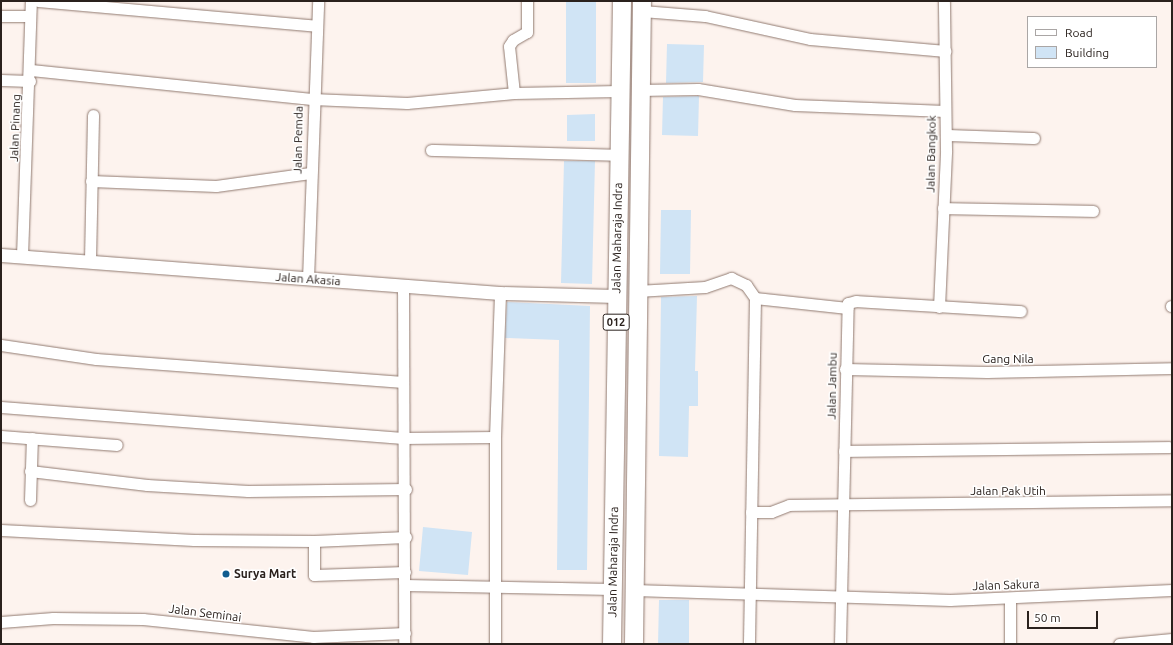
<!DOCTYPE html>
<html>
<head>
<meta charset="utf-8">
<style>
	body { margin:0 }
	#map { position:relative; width:1173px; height:645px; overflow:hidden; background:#fdf3ee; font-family:Ubuntu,sans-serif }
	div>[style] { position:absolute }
	.building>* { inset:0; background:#d0e4f5 }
	.roads { filter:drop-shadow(0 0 1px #917a70) drop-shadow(0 0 1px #917a70) }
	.minor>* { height:11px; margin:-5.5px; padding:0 5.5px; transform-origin:5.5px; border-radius:5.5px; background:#fff }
	.tertiary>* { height:13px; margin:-6.5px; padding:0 6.5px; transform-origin:6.5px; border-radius:6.5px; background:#fff }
	.trunk>* { height:18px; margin:-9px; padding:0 9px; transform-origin:9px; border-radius:9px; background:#fff }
	.dots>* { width:11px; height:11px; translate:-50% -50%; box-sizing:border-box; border:2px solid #fff; border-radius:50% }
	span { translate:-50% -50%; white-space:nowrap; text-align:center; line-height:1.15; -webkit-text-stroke:3px #fff; paint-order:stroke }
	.shield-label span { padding:1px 3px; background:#fff; border:1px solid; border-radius:3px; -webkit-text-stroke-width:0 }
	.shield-label { font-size:11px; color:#2a211d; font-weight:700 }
	.street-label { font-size:12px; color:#2a211d }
	.poi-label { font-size:12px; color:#2a211d; font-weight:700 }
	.left { translate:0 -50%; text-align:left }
	.frame { position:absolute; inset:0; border:2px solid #2a211d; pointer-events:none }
	.legend { position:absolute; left:1027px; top:16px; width:130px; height:52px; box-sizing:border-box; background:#fff; border:1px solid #aaa6a5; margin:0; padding:5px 7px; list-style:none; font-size:12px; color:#2a211d }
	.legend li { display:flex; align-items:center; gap:8px; height:20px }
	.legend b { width:20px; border:1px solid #aaa6a5 }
	.scale { position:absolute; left:1027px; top:611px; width:71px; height:18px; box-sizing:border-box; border:2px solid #2a211d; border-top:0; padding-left:5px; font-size:12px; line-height:14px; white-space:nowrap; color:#2a211d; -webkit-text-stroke:3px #fff; paint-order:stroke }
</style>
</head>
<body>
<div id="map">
	<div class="building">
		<i style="clip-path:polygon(566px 1px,596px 1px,596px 83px,566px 83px)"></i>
		<i style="clip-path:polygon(667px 44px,704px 45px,703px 82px,666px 83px)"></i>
		<i style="clip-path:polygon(699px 96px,698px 136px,662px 135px,663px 97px)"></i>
		<i style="clip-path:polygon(595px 114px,595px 141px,567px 141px,567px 115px)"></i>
		<i style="clip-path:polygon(564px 161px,595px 161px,592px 284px,561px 283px)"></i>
		<i style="clip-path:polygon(661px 210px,691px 210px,690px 274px,660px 274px)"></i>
		<i style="clip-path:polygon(697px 296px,695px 371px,698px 371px,698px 406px,689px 406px,688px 457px,659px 456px,661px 297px)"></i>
		<i style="clip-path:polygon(507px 302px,590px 306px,587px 570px,557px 570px,559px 340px,505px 338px)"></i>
		<i style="clip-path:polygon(423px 527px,472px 532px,468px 575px,419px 571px)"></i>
		<i style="clip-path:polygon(659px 600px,689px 600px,689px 644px,658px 644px)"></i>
	</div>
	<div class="roads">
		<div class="minor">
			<i style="left:38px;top:1px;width:279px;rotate:5.1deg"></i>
			<i style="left:642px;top:11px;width:63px;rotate:4.5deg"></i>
			<i style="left:705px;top:16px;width:107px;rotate:12.4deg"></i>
			<i style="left:810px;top:39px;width:136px;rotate:5.1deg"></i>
			<i style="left:1px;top:16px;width:29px"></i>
			<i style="left:31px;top:70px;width:282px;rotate:5.9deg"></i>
			<i style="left:312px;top:99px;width:95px;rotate:2.4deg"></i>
			<i style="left:407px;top:103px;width:107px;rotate:-5.3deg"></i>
			<i style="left:514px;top:93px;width:105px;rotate:-1.1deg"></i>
			<i style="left:1px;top:80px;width:29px;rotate:2deg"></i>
			<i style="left:639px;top:90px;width:59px;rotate:-1deg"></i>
			<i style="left:698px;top:89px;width:98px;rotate:9.4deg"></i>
			<i style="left:795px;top:105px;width:150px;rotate:2.3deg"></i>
			<i style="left:514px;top:93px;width:47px;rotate:-96.1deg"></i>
			<i style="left:509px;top:46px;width:7px;rotate:-56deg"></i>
			<i style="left:513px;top:40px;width:16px;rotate:-30deg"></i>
			<i style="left:527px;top:32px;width:31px;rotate:-90deg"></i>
			<i style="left:946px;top:135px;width:88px;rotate:2deg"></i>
			<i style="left:431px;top:150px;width:188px;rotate:1.5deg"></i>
			<i style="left:91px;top:181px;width:125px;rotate:2.3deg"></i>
			<i style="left:216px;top:186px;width:95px;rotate:-7.9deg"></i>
			<i style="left:943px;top:208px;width:150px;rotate:1.1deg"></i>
			<i style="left:22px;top:256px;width:255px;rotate:-88deg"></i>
			<i style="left:90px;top:260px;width:145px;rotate:-88.8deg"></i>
			<i style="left:308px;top:279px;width:278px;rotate:-87.9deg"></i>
			<i style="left:403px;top:285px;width:359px;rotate:89.8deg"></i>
			<i style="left:637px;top:291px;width:68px;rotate:-3.4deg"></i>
			<i style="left:705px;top:287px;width:28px;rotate:-19deg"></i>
			<i style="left:731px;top:278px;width:17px;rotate:25deg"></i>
			<i style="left:746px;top:285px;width:16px;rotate:55deg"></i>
			<i style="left:755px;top:298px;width:346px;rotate:91deg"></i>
			<i style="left:755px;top:298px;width:93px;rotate:6.2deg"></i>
			<i style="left:1171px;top:306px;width:1px"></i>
			<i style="left:939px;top:307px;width:157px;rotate:-87.4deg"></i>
			<i style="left:946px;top:150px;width:149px;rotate:-90.8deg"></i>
			<i style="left:1px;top:345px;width:96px;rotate:8.4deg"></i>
			<i style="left:96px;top:359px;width:308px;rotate:4.3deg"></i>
			<i style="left:845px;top:369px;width:142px;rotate:1.2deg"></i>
			<i style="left:987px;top:372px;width:185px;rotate:-1.2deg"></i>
			<i style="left:1px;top:407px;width:403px;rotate:4.4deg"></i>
			<i style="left:403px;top:438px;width:92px;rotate:-0.6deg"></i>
			<i style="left:1px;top:436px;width:116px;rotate:4.4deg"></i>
			<i style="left:844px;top:451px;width:325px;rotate:-0.7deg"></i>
			<i style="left:30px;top:471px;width:118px;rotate:6.8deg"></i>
			<i style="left:147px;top:485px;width:101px;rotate:3.4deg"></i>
			<i style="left:248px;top:491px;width:158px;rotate:-0.7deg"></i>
			<i style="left:30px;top:500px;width:62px;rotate:-88.2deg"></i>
			<i style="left:751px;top:512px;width:20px"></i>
			<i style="left:771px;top:512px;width:19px;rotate:-21deg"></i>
			<i style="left:789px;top:505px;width:383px;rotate:-0.7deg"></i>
			<i style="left:1px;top:530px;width:193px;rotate:3deg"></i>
			<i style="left:194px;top:540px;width:120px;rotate:0.5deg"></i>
			<i style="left:314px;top:541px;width:92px;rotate:-2.5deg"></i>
			<i style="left:314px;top:541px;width:34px;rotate:90deg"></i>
			<i style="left:314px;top:575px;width:91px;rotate:-1.9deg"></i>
			<i style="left:405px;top:585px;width:207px;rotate:1.1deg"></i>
			<i style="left:634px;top:590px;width:316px;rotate:1.8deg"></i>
			<i style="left:950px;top:600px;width:222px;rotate:-2.6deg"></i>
			<i style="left:1px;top:622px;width:52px;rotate:-4.4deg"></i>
			<i style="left:53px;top:618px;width:90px;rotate:0.6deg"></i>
			<i style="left:143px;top:619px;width:171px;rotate:6deg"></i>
			<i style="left:313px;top:637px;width:92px;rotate:-2.5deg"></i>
			<i style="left:495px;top:644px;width:207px;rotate:-90deg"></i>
			<i style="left:495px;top:437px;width:144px;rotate:-88deg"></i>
			<i style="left:840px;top:644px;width:341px;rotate:-88.7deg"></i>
			<i style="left:848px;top:303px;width:8px;rotate:-14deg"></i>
			<i style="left:856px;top:301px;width:165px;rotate:3.5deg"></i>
			<i style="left:1010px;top:644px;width:46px;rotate:-90deg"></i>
			<i style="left:1119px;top:644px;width:53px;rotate:-5.4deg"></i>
		</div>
		<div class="tertiary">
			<i style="left:1px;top:255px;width:500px;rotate:4.35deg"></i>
			<i style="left:500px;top:293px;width:116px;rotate:1.5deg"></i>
		</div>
		<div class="trunk">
			<i style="left:612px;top:644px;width:643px;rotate:-89.11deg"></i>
			<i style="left:634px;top:644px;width:643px;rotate:-89.29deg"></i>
		</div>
	</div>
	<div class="dots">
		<i style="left:226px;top:574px;background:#105d90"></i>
	</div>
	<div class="shield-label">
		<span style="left:616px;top:322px">012</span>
	</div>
	<div class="street-label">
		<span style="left:15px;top:128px;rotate:-88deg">Jalan Pinang</span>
		<span style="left:298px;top:140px;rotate:-89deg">Jalan Pemda</span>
		<span style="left:931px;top:154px;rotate:-89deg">Jalan Bangkok</span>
		<span style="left:617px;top:238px;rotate:-89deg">Jalan Maharaja Indra</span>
		<span style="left:308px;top:279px;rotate:4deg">Jalan Akasia</span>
		<span style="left:1008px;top:359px">Gang Nila</span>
		<span style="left:832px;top:386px;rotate:-89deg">Jalan Jambu</span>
		<span style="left:1008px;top:491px">Jalan Pak Utih</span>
		<span style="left:613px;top:562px;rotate:-89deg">Jalan Maharaja Indra</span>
		<span style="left:1006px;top:585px;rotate:-2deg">Jalan Sakura</span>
		<span style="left:205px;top:613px;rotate:7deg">Jalan Seminai</span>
	</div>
	<div class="poi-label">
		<span class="left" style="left:234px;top:574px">Surya Mart</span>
	</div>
	<div class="frame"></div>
	<ul class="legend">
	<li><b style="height:5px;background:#fff"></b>Road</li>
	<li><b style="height:11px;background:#d0e4f5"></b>Building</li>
	</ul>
	<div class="scale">50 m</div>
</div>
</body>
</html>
